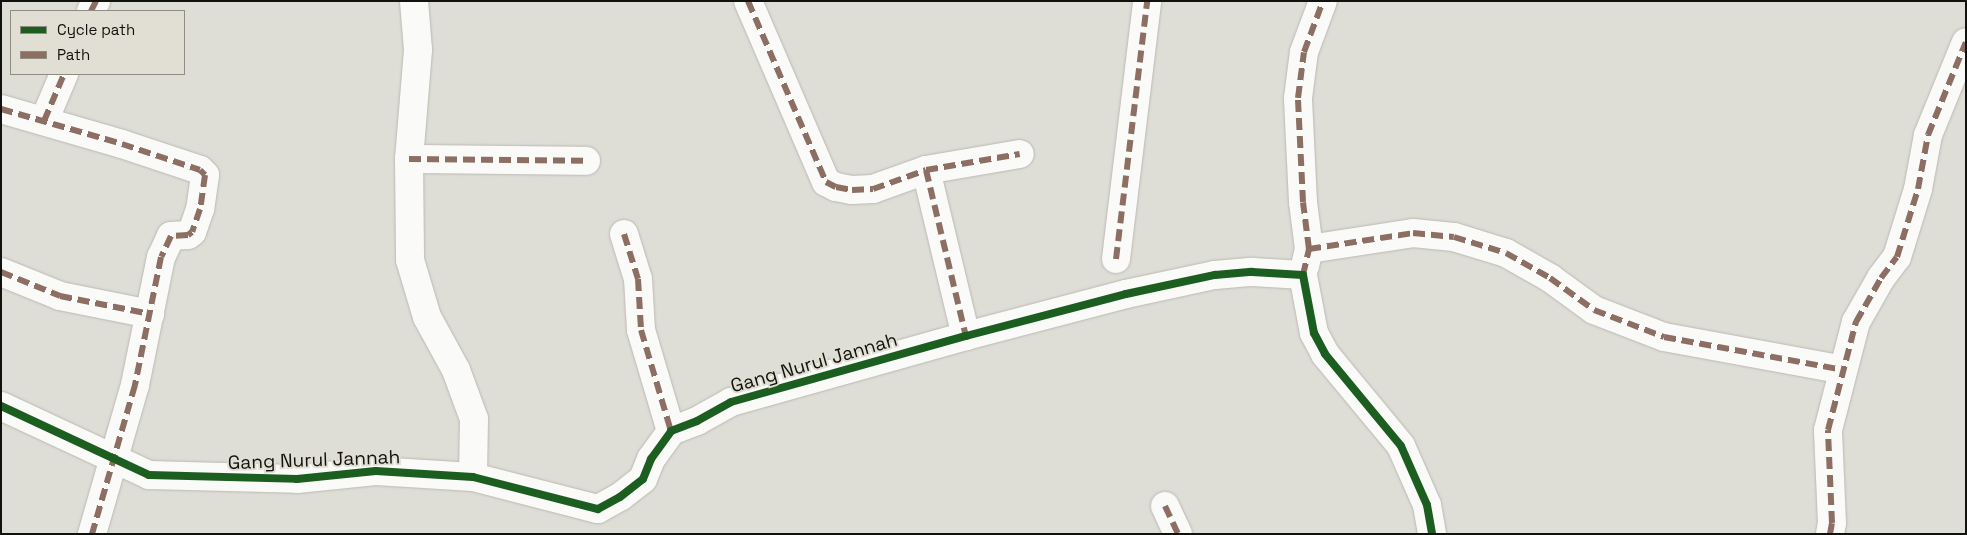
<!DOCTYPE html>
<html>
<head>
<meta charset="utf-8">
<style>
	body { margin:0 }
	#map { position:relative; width:1967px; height:535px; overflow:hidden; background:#deddd6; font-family:"Space Grotesk",sans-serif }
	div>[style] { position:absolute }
	.roads { filter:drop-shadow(0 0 1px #bab9b3) drop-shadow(0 0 1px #bab9b3) }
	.street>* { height:28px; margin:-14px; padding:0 14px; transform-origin:14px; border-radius:14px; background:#fafaf9 }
	.quiet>* { height:6px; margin-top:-3px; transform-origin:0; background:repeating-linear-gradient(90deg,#8d6e63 0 12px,transparent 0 18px) }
	.cycleway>* { height:8px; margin:-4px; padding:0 4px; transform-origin:4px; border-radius:4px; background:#1b5e20 }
	span { translate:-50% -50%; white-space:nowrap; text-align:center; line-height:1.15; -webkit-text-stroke:4px #e1dfd3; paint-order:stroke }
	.street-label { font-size:19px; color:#11110d }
	.frame { position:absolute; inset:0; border:2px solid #11110d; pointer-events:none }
	.legend { position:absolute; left:10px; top:10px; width:175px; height:65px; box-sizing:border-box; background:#e1dfd3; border:1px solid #8e8d84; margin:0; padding:6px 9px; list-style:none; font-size:15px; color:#11110d }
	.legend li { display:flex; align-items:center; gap:10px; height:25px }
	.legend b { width:25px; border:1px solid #8e8d84 }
</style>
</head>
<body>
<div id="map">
	<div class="roads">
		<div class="street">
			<i style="left:414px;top:1px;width:49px;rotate:85.3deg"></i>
			<i style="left:418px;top:50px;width:109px;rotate:94.7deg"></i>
			<i style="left:409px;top:159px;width:101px;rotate:89.4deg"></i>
			<i style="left:410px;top:260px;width:59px;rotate:73.4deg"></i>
			<i style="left:427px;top:317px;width:60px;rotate:61.3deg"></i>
			<i style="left:456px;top:370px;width:52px;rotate:69.8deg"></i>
			<i style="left:474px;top:419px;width:58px;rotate:91deg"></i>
			<i style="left:748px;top:1px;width:197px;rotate:66.7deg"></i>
			<i style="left:826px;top:182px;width:11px;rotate:27deg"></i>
			<i style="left:836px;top:187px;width:16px;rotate:11deg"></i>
			<i style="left:852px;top:190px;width:21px;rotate:-3deg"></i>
			<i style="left:873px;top:189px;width:56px;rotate:-19.7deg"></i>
			<i style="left:926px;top:170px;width:171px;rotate:76.5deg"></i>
			<i style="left:91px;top:11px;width:11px;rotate:-63deg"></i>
			<i style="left:1px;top:109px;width:126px;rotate:16.1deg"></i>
			<i style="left:122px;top:144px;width:82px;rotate:18.4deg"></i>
			<i style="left:200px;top:170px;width:7px;rotate:45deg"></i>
			<i style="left:205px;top:175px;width:34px;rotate:98deg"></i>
			<i style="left:200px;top:209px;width:24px;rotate:109deg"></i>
			<i style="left:192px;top:232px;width:5px;rotate:143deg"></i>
			<i style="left:188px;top:235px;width:17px;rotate:177deg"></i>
			<i style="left:171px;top:236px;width:23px;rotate:115deg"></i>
			<i style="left:161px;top:257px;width:131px;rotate:101.5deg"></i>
			<i style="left:135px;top:385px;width:155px;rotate:106.1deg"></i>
			<i style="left:44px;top:121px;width:51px;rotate:-66.9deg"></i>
			<i style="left:409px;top:159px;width:177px;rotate:0.6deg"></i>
			<i style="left:926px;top:170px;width:95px;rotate:-9.7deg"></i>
			<i style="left:624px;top:234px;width:47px;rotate:72.7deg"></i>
			<i style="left:638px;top:279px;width:51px;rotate:86.6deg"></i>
			<i style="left:641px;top:330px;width:105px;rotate:73.5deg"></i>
			<i style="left:1309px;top:249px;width:105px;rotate:-8.7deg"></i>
			<i style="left:1413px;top:233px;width:41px;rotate:5.6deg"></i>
			<i style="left:1454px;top:237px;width:54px;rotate:17.1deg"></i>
			<i style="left:1506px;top:253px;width:51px;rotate:29.6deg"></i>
			<i style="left:1550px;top:278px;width:54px;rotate:36deg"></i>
			<i style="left:1594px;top:310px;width:75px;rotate:21.1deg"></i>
			<i style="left:1664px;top:337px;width:182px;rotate:10.4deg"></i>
			<i style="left:1116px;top:259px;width:260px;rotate:-83.1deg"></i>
			<i style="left:1305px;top:266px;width:17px;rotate:-77deg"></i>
			<i style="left:1309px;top:249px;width:47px;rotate:-97.3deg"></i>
			<i style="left:1303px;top:202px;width:104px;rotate:-92.8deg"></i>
			<i style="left:1298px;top:98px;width:46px;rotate:-82.6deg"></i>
			<i style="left:1304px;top:52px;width:54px;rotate:-69.6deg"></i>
			<i style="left:1px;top:272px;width:64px;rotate:22.1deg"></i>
			<i style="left:60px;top:296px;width:92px;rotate:11.3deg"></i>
			<i style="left:1px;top:406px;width:163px;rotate:25deg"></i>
			<i style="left:149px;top:475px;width:148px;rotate:1.5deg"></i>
			<i style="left:297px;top:479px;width:79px;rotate:-5.8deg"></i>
			<i style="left:376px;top:471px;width:97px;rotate:3.5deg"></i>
			<i style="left:473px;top:477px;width:129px;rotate:14.4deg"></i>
			<i style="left:598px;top:509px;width:25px;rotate:-29deg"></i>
			<i style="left:620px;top:497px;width:29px;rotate:-38deg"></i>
			<i style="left:643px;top:479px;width:22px;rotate:-68deg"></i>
			<i style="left:651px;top:459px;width:34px;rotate:-54deg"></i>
			<i style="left:671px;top:431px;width:28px;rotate:-21deg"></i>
			<i style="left:697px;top:421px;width:39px;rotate:-29deg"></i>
			<i style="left:731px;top:402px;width:244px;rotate:-15.7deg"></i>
			<i style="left:966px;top:336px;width:165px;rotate:-14.7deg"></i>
			<i style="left:1126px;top:294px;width:91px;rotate:-12.1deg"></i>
			<i style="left:1215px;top:275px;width:37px;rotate:-5deg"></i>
			<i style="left:1252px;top:272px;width:51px;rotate:3.4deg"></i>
			<i style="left:1303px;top:275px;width:59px;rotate:79.3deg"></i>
			<i style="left:1314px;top:333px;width:24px;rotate:62deg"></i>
			<i style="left:1325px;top:354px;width:119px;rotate:50.4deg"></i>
			<i style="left:1401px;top:446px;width:64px;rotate:66.2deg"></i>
			<i style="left:1427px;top:505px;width:29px;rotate:80deg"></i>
			<i style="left:1165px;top:506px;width:31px;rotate:65deg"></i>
			<i style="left:1830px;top:534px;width:11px;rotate:-80deg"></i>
			<i style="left:1832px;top:523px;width:93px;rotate:-92.5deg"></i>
			<i style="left:1828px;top:430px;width:112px;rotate:-75.5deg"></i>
			<i style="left:1856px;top:322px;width:51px;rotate:-60.4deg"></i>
			<i style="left:1881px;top:278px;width:26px;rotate:-53deg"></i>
			<i style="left:1897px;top:257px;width:71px;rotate:-72.8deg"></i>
			<i style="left:1918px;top:189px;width:55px;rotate:-79.5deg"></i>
			<i style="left:1928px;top:135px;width:100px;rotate:-67.8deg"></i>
		</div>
	</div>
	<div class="quiet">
		<i style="left:748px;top:1px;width:197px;rotate:66.7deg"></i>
		<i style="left:826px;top:182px;width:11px;rotate:27deg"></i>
		<i style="left:836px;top:187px;width:16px;rotate:11deg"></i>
		<i style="left:852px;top:190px;width:21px;rotate:-3deg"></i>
		<i style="left:873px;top:189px;width:56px;rotate:-19.7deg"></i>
		<i style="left:926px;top:170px;width:171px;rotate:76.5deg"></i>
		<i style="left:91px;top:11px;width:11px;rotate:-63deg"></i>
		<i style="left:1px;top:109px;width:126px;rotate:16.1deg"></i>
		<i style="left:122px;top:144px;width:82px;rotate:18.4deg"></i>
		<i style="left:200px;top:170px;width:7px;rotate:45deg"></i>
		<i style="left:205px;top:175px;width:34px;rotate:98deg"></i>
		<i style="left:200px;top:209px;width:24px;rotate:109deg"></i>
		<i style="left:192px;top:232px;width:5px;rotate:143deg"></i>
		<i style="left:188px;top:235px;width:17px;rotate:177deg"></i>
		<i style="left:171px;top:236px;width:23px;rotate:115deg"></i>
		<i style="left:161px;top:257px;width:131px;rotate:101.5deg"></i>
		<i style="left:135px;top:385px;width:155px;rotate:106.1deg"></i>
		<i style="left:44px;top:121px;width:51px;rotate:-66.9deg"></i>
		<i style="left:409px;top:159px;width:177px;rotate:0.6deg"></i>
		<i style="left:926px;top:170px;width:95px;rotate:-9.7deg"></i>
		<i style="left:624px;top:234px;width:47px;rotate:72.7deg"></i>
		<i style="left:638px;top:279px;width:51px;rotate:86.6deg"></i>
		<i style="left:641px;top:330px;width:105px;rotate:73.5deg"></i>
		<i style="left:1309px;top:249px;width:105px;rotate:-8.7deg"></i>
		<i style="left:1413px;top:233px;width:41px;rotate:5.6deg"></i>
		<i style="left:1454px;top:237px;width:54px;rotate:17.1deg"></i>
		<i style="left:1506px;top:253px;width:51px;rotate:29.6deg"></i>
		<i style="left:1550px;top:278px;width:54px;rotate:36deg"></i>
		<i style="left:1594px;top:310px;width:75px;rotate:21.1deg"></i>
		<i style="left:1664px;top:337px;width:182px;rotate:10.4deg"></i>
		<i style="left:1116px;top:259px;width:260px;rotate:-83.1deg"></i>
		<i style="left:1px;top:272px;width:64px;rotate:22.1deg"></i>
		<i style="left:60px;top:296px;width:92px;rotate:11.3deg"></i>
		<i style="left:1303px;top:275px;width:27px;rotate:-77deg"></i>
		<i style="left:1309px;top:249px;width:47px;rotate:-97.3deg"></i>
		<i style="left:1303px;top:202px;width:104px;rotate:-92.8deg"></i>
		<i style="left:1298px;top:98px;width:46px;rotate:-82.6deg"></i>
		<i style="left:1304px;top:52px;width:54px;rotate:-69.6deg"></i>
		<i style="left:1165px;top:506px;width:31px;rotate:65deg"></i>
		<i style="left:1830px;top:534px;width:11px;rotate:-80deg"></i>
		<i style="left:1832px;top:523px;width:93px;rotate:-92.5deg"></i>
		<i style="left:1828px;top:430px;width:112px;rotate:-75.5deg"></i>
		<i style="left:1856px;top:322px;width:51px;rotate:-60.4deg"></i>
		<i style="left:1881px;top:278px;width:26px;rotate:-53deg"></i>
		<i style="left:1897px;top:257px;width:71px;rotate:-72.8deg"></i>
		<i style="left:1918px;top:189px;width:55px;rotate:-79.5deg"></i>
		<i style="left:1928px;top:135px;width:100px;rotate:-67.8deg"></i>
	</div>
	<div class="cycleway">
		<i style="left:1px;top:406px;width:163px;rotate:25deg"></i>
		<i style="left:149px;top:475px;width:148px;rotate:1.5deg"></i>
		<i style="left:297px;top:479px;width:79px;rotate:-5.8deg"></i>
		<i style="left:376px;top:471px;width:97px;rotate:3.5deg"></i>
		<i style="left:473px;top:477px;width:129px;rotate:14.4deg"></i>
		<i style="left:598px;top:509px;width:25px;rotate:-29deg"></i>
		<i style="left:620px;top:497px;width:29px;rotate:-38deg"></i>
		<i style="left:643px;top:479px;width:22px;rotate:-68deg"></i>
		<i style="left:651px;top:459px;width:34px;rotate:-54deg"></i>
		<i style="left:671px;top:431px;width:28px;rotate:-21deg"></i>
		<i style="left:697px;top:421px;width:39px;rotate:-29deg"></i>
		<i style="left:731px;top:402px;width:244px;rotate:-15.7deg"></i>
		<i style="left:966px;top:336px;width:165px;rotate:-14.7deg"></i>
		<i style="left:1126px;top:294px;width:91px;rotate:-12.1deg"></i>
		<i style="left:1215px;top:275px;width:37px;rotate:-5deg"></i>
		<i style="left:1252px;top:272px;width:51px;rotate:3.4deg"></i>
		<i style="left:1303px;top:275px;width:59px;rotate:79.3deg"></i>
		<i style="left:1314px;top:333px;width:24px;rotate:62deg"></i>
		<i style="left:1325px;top:354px;width:119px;rotate:50.4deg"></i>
		<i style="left:1401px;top:446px;width:64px;rotate:66.2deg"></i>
		<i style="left:1427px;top:505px;width:29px;rotate:80deg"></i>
	</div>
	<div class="street-label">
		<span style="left:814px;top:363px;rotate:-16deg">Gang Nurul Jannah</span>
		<span style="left:314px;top:460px;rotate:-2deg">Gang Nurul Jannah</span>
	</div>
	<div class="frame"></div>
	<ul class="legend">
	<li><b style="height:6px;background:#1b5e20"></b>Cycle path</li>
	<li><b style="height:6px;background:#8d6e63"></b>Path</li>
	</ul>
</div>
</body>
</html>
